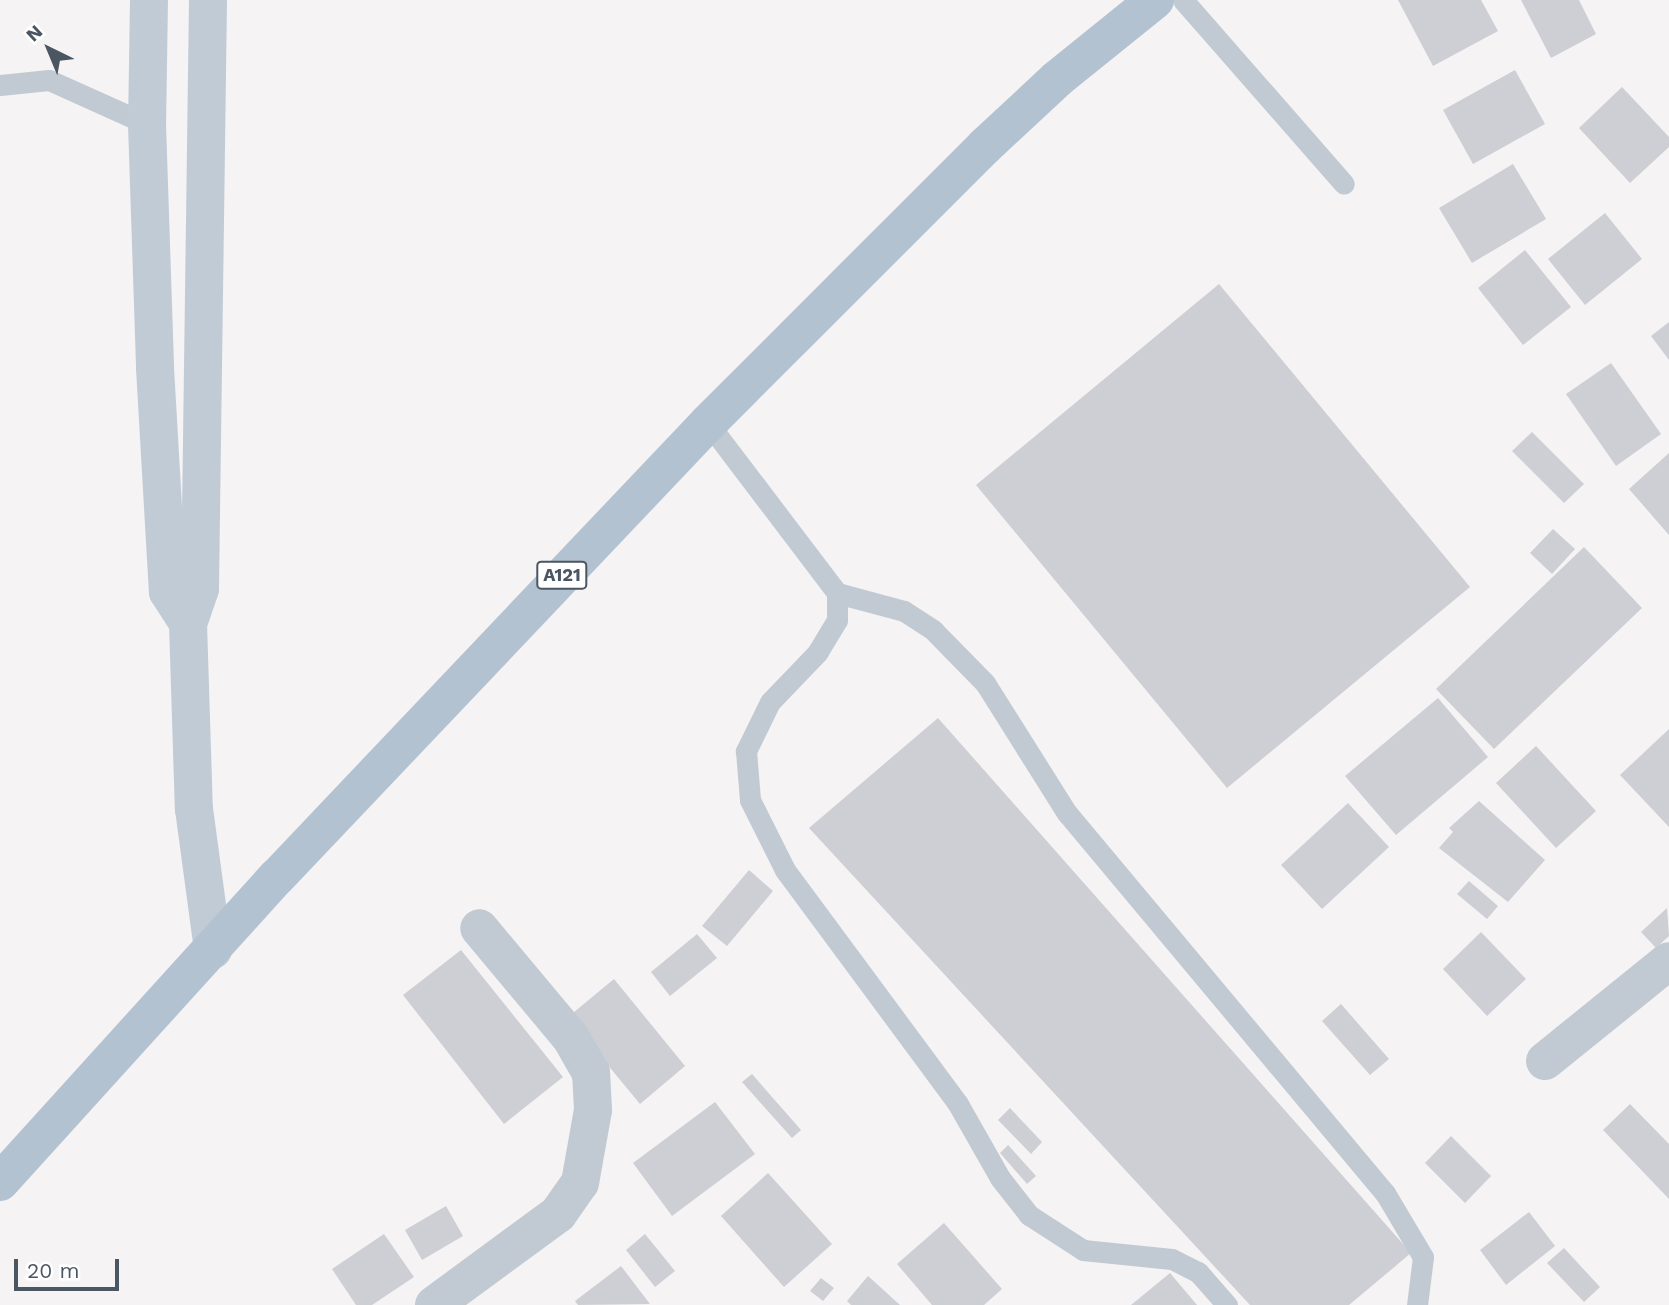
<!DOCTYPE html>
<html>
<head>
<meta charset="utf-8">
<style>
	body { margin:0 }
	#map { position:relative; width:1669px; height:1305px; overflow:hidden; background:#f5f3f3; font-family:"Work Sans",sans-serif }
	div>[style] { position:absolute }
	.building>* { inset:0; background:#cdcfd5 }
	.service>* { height:21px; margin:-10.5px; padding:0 10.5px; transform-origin:10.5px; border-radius:10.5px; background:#c1cad2 }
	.minor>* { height:38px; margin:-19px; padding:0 19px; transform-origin:19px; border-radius:19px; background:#c1cad2 }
	.secondary>* { height:38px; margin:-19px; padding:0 19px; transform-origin:19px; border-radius:19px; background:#c1cbd6 }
	.primary>* { height:38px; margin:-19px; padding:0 19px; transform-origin:19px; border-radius:19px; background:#b3c2d1 }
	span { translate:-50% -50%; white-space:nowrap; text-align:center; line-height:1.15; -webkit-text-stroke:5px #fff; paint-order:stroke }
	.shield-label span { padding:2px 5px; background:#fff; border:2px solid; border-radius:5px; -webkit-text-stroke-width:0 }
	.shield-label { font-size:18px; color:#4a5661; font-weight:700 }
	.north { position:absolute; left:14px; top:14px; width:70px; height:70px; -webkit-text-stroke:5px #fff; paint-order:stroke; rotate:317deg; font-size:19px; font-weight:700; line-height:28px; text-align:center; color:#4a5661 }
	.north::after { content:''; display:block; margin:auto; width:24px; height:32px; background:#4a5661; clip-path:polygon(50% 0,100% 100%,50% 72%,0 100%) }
	.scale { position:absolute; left:14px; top:1259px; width:105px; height:32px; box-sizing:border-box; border:4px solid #4a5661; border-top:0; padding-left:9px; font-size:21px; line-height:24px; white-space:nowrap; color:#4a5661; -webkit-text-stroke:5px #fff; paint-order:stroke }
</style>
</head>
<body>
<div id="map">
	<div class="building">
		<i style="clip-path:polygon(1398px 0,1481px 0,1498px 31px,1433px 66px)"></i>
		<i style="clip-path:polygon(1521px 0,1579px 0,1596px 34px,1551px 58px)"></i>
		<i style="clip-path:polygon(1515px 70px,1545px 124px,1473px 164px,1443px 110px)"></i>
		<i style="clip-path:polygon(1622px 87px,1669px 137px,1669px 147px,1630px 183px,1579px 128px)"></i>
		<i style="clip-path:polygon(1513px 164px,1546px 219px,1472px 263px,1439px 208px)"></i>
		<i style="clip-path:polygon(1605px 213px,1642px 259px,1585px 305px,1548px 259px)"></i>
		<i style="clip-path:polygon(1525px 250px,1571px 307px,1523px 345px,1478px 288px)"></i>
		<i style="clip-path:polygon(1219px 284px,1470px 587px,1227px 788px,976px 485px)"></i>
		<i style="clip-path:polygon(1669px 322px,1669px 360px,1651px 336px)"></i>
		<i style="clip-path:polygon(1611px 363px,1661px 434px,1616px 466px,1566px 394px)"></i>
		<i style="clip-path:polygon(1532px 432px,1584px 484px,1564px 503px,1512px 451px)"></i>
		<i style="clip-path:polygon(1669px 453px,1669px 535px,1629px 489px)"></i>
		<i style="clip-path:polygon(1553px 529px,1575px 549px,1552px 574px,1530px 553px)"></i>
		<i style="clip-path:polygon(1584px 547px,1642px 608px,1494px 749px,1436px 689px)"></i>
		<i style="clip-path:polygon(1438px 698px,1488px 757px,1396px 835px,1345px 776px)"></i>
		<i style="clip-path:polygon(938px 718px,1411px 1253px,1349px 1305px,1250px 1305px,809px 828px)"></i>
		<i style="clip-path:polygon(1669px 729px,1669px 827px,1620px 775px)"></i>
		<i style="clip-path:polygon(1536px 746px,1596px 811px,1556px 848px,1496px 783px)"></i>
		<i style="clip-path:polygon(1479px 801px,1545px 860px,1508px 902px,1439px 848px,1453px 832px,1449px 828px)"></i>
		<i style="clip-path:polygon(1348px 803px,1389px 847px,1322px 909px,1281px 865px)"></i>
		<i style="clip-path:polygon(749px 870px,773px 891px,727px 946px,702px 926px)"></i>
		<i style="clip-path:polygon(1469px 881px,1498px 906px,1487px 919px,1457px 894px)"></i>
		<i style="clip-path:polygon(1667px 908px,1669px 936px,1656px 948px,1641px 932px)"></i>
		<i style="clip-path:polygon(1481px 932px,1526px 979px,1487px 1016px,1443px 969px)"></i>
		<i style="clip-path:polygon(697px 934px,717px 958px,670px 996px,651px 972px)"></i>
		<i style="clip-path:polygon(461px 950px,563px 1077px,504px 1124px,403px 995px)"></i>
		<i style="clip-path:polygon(614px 979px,685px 1066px,640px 1104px,568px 1017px)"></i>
		<i style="clip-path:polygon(1341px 1004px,1389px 1059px,1370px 1075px,1322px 1021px)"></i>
		<i style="clip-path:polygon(752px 1074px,801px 1130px,792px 1138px,742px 1082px)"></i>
		<i style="clip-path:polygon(715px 1102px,755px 1154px,672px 1216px,633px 1163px)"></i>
		<i style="clip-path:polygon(1630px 1104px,1669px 1144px,1669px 1199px,1603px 1130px)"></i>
		<i style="clip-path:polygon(1010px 1108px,1042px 1142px,1031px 1154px,998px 1120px)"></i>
		<i style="clip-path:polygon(1451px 1136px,1491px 1176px,1465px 1203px,1425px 1163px)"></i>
		<i style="clip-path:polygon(1008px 1145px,1036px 1176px,1027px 1184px,1000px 1153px)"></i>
		<i style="clip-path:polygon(768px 1173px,832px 1244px,784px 1287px,721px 1216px)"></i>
		<i style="clip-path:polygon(446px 1206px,463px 1236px,422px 1260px,405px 1230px)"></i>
		<i style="clip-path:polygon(1529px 1212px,1555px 1246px,1506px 1285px,1480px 1250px)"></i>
		<i style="clip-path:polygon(944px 1223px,1002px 1289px,984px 1305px,932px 1305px,897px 1264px)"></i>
		<i style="clip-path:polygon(384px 1234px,414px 1277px,372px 1305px,356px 1305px,332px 1269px)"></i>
		<i style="clip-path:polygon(645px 1234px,675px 1271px,655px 1287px,626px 1250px)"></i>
		<i style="clip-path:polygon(1564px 1248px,1600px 1287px,1584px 1302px,1547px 1263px)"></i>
		<i style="clip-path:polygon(621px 1266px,650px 1304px,578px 1305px,575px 1301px)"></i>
		<i style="clip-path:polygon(1170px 1273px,1197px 1305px,1131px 1305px)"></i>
		<i style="clip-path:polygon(868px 1276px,900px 1305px,851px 1305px,847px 1301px)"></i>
		<i style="clip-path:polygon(821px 1278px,834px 1288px,823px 1301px,810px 1291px)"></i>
	</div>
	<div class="service">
		<i style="left:1183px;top:0;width:244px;rotate:48.8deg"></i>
		<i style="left:0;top:85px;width:49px;rotate:-5.8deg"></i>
		<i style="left:49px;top:80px;width:107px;rotate:24.2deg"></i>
		<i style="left:708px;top:423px;width:213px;rotate:52.8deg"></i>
		<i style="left:837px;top:593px;width:27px;rotate:90deg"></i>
		<i style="left:837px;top:620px;width:37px;rotate:121deg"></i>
		<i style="left:818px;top:652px;width:69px;rotate:133.8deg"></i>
		<i style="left:770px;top:702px;width:55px;rotate:116.1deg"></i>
		<i style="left:746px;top:751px;width:49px;rotate:85.3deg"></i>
		<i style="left:750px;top:800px;width:78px;rotate:63.4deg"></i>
		<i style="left:785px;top:870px;width:291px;rotate:53.5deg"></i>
		<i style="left:958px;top:1104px;width:85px;rotate:60.4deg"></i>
		<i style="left:1000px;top:1178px;width:47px;rotate:51.9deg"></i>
		<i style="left:1029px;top:1215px;width:64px;rotate:32.9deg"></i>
		<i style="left:1083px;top:1250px;width:89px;rotate:5.8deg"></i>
		<i style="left:1172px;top:1259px;width:29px;rotate:27deg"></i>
		<i style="left:1198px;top:1272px;width:44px;rotate:48.7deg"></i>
		<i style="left:837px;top:593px;width:69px;rotate:15deg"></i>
		<i style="left:904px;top:611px;width:35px;rotate:33deg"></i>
		<i style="left:933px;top:630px;width:74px;rotate:45.5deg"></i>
		<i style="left:985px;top:683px;width:154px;rotate:57.8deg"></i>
		<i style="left:1067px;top:813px;width:496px;rotate:50.1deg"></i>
		<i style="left:1385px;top:1193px;width:74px;rotate:59.3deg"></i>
		<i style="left:1423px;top:1257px;width:48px;rotate:97.1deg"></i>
	</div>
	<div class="minor">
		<i style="left:1545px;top:1061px;width:159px;rotate:-38.9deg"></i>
		<i style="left:434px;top:1305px;width:154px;rotate:-36.3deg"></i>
		<i style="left:558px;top:1214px;width:38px;rotate:-55deg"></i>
		<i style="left:580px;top:1183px;width:74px;rotate:-79.9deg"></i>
		<i style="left:593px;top:1110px;width:37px;rotate:-93deg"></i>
		<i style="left:591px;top:1073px;width:40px;rotate:-119.7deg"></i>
		<i style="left:571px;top:1038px;width:143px;rotate:-129.9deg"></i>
	</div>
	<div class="secondary">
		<i style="left:149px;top:0;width:124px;rotate:90.9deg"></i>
		<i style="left:147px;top:124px;width:244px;rotate:88.1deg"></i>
		<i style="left:155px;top:368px;width:224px;rotate:86.7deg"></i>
		<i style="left:168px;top:592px;width:37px;rotate:57deg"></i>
		<i style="left:208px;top:0;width:589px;rotate:90.78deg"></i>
		<i style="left:200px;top:589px;width:36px;rotate:109deg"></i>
		<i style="left:188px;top:623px;width:186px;rotate:88.2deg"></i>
		<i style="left:194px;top:809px;width:142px;rotate:82.3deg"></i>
	</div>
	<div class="primary">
		<i style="left:0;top:1182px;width:412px;rotate:-47.8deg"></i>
		<i style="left:277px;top:877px;width:626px;rotate:-46.49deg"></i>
		<i style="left:708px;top:423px;width:392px;rotate:-45deg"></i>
		<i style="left:985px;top:146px;width:98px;rotate:-42.9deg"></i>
		<i style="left:1057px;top:79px;width:126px;rotate:-38.9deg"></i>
	</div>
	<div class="shield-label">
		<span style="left:562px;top:575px">A121</span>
	</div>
	<div class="north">N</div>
	<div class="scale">20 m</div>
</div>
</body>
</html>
